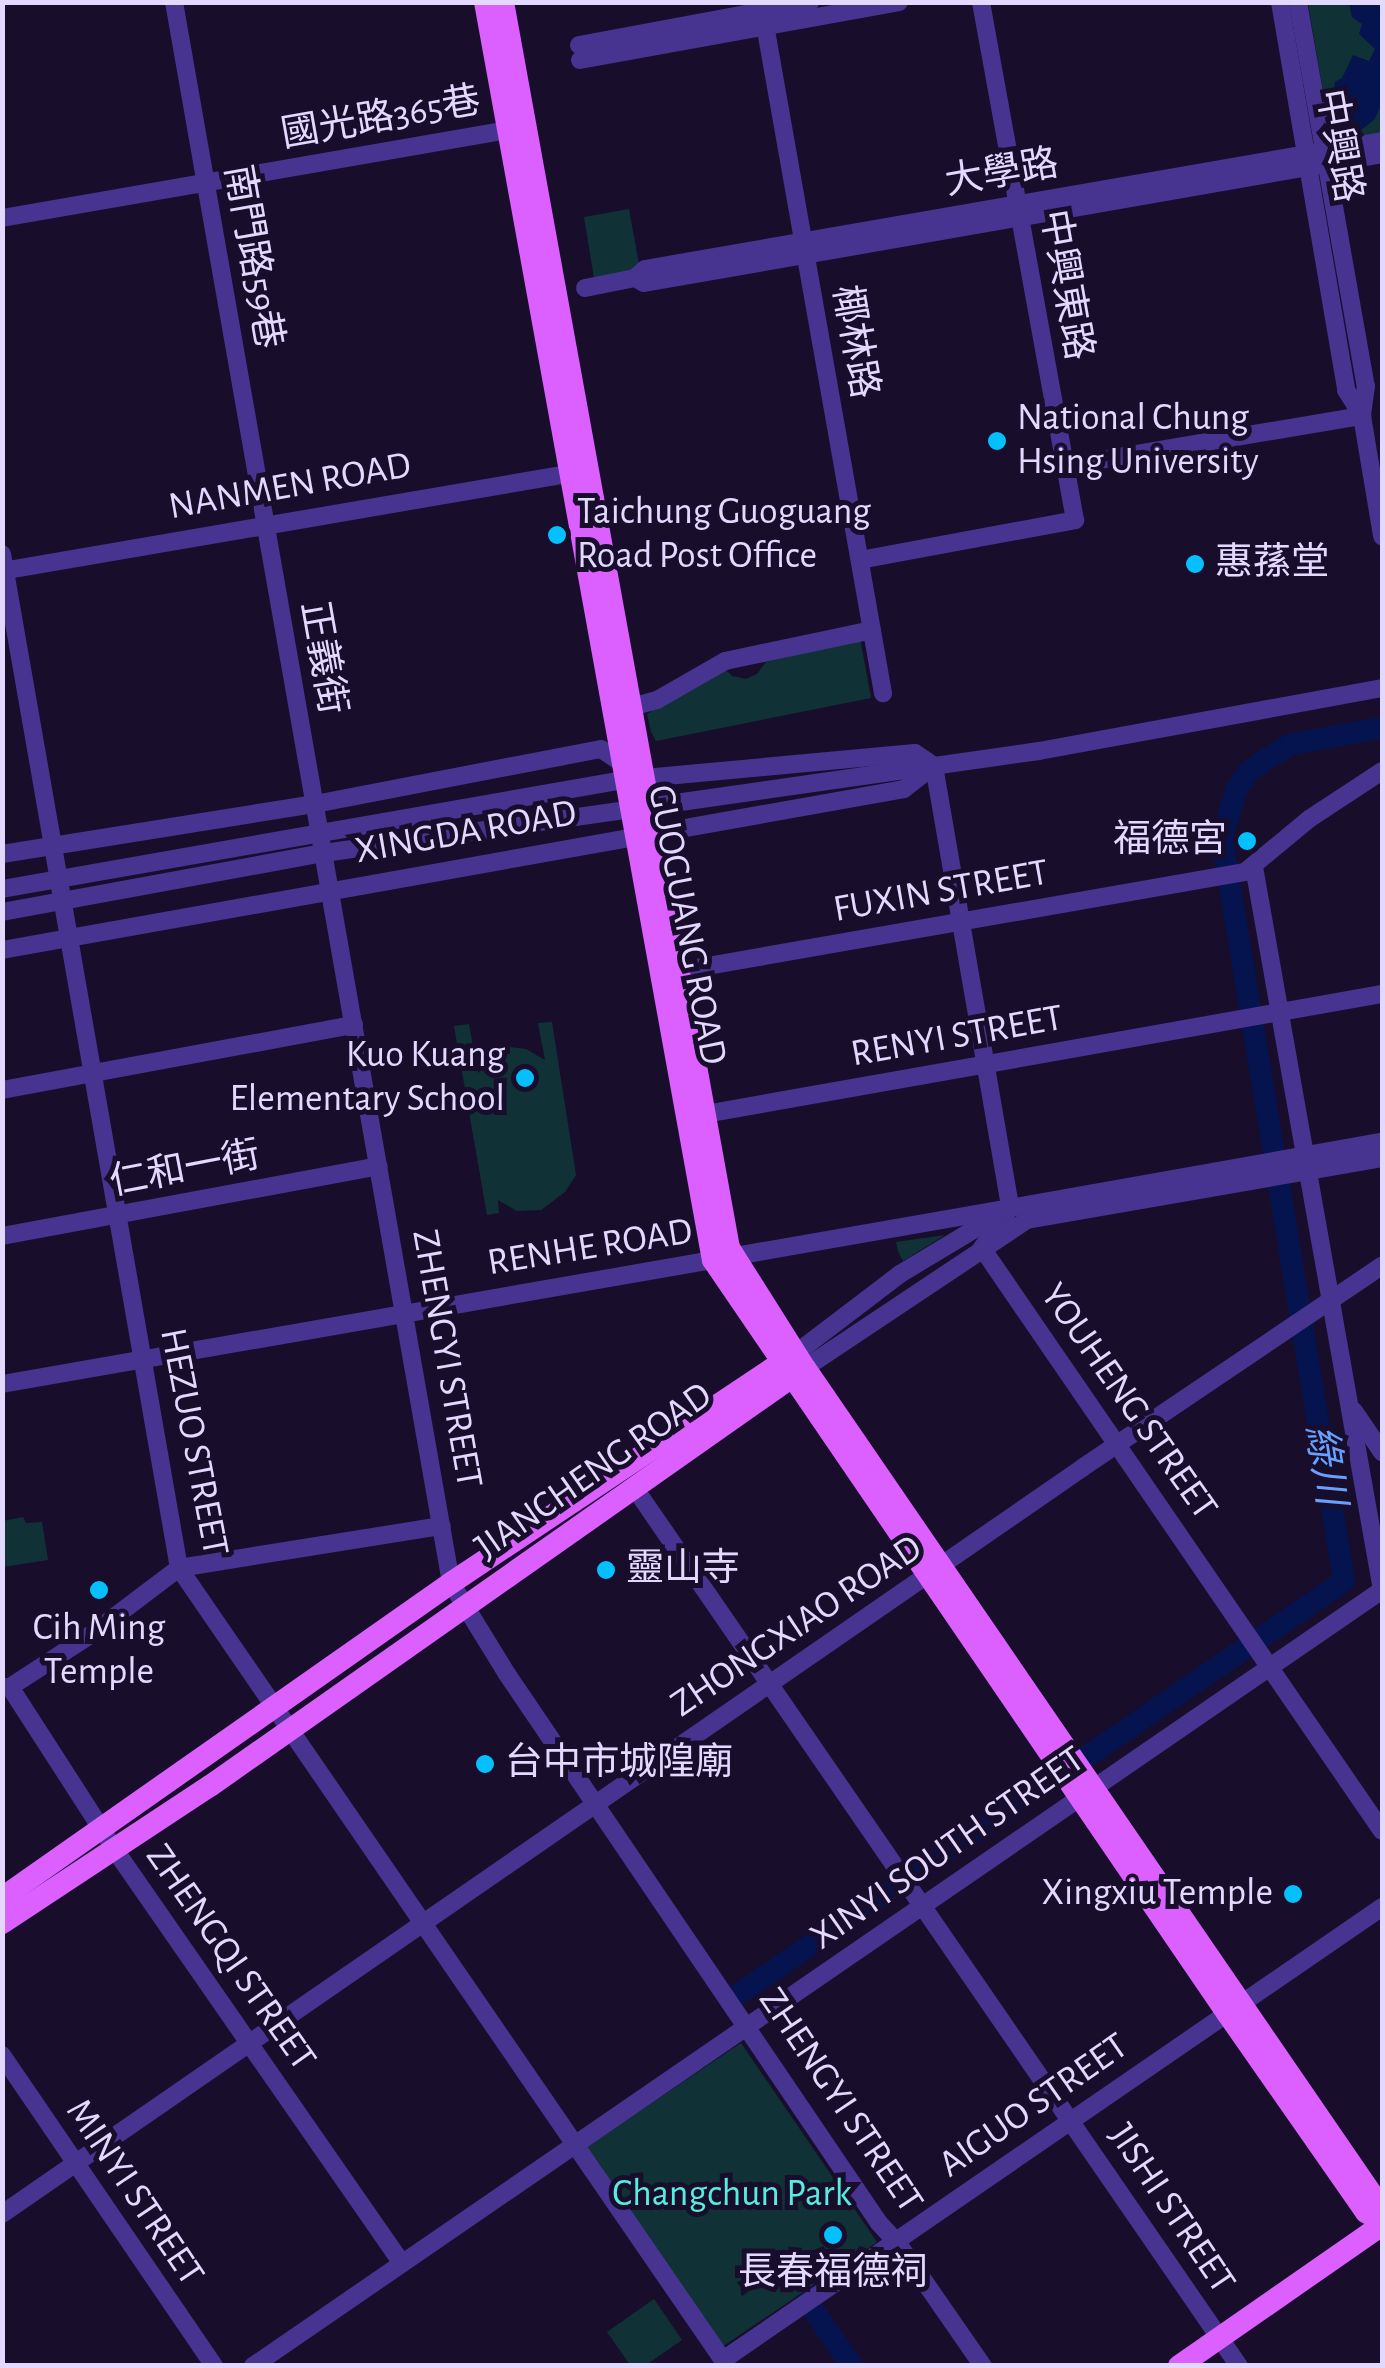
<!DOCTYPE html>
<html>
<head>
<meta charset="utf-8">
<style>
	body { margin:0 }
	#map { position:relative; width:1385px; height:2368px; overflow:hidden; background:#180e2c; font-family:"Alegreya Sans","Noto Sans TC",sans-serif }
	div>[style] { position:absolute }
	.green>* { inset:0; background:#103237 }
	.water>* { inset:0; background:#05144e }
	.river>* { height:22px; margin:-11px; padding:0 11px; transform-origin:11px; border-radius:11px; background:#05144e }
	.minor>* { height:18px; margin:-9px; padding:0 9px; transform-origin:9px; border-radius:9px; background:#463490 }
	.major>* { height:22px; margin:-11px; padding:0 11px; transform-origin:11px; border-radius:11px; background:#dc60ff }
	.dots>* { width:28px; height:28px; translate:-50% -50%; box-sizing:border-box; border:5px solid #180e2c; border-radius:50% }
	span { translate:-50% -50%; white-space:nowrap; text-align:center; line-height:1.15; -webkit-text-stroke:10px #180e2c; paint-order:stroke }
	.street-label { font-size:38px; color:#e3d9ff }
	.poi-label { font-size:38px; color:#e3d9ff }
	.left { translate:0 -50%; text-align:left }
	.right { translate:-100% -50%; text-align:right }
	.park-label { font-size:38px; color:#57edde }
	.water-label { font-size:40px; color:#67a1ff; font-style:italic }
	.frame { position:absolute; inset:0; border:5px solid #e3d9ff; pointer-events:none }
</style>
</head>
<body>
<div id="map">
	<div class="green">
		<i style="clip-path:polygon(1308px 3px,1382px 3px,1382px 140px,1355px 145px,1330px 132px)"></i>
		<i style="clip-path:polygon(629px 209px,640px 270px,594px 278px,584px 217px)"></i>
		<i style="clip-path:polygon(860px 638px,871px 698px,656px 741px,651px 732px,647px 714px,723px 667px,732px 676px,746px 679px,757px 674px,766px 662px)"></i>
		<i style="clip-path:polygon(552px 1022px,576px 1175px,565px 1192px,541px 1210px,517px 1211px,498px 1200px,499px 1213px,487px 1215px,454px 1026px,469px 1024px,478px 1073px,510px 1047px,526px 1049px,545px 1060px,538px 1023px)"></i>
		<i style="clip-path:polygon(945px 1235px,903px 1261px,898px 1251px,896px 1242px)"></i>
		<i style="clip-path:polygon(23px 1517px,26px 1523px,42px 1522px,48px 1560px,3px 1567px,3px 1521px)"></i>
		<i style="clip-path:polygon(741px 2043px,877px 2242px,722px 2347px,586px 2147px)"></i>
		<i style="clip-path:polygon(654px 2299px,682px 2340px,646px 2365px,630px 2365px,607px 2332px)"></i>
	</div>
	<div class="water">
		<i style="clip-path:polygon(1349px 3px,1382px 3px,1382px 103px,1375px 119px,1360px 131px,1347px 127px,1332px 101px,1335px 82px,1342px 78px,1353px 55px,1369px 61px,1375px 49px,1359px 34px,1362px 24px,1352px 17px)"></i>
	</div>
	<div class="river">
		<i style="left:740px;top:1993px;width:731px;rotate:-34.3deg"></i>
		<i style="left:1344px;top:1581px;width:753px;rotate:-99.32deg"></i>
		<i style="left:1222px;top:838px;width:50px;rotate:-73.7deg"></i>
		<i style="left:1236px;top:790px;width:22px;rotate:-56deg"></i>
		<i style="left:1248px;top:772px;width:24px;rotate:-35deg"></i>
		<i style="left:1268px;top:758px;width:27px;rotate:-31deg"></i>
		<i style="left:1291px;top:744px;width:92px;rotate:-10deg"></i>
		<i style="left:808px;top:2302px;width:78px;rotate:55.5deg"></i>
	</div>
	<div class="minor">
		<i style="left:174px;top:2px;width:1605px;rotate:80.06deg"></i>
		<i style="left:451px;top:1583px;width:107px;rotate:58.4deg"></i>
		<i style="left:507px;top:1674px;width:663px;rotate:55.88deg"></i>
		<i style="left:879px;top:2223px;width:26px;rotate:47deg"></i>
		<i style="left:897px;top:2242px;width:151px;rotate:55.3deg"></i>
		<i style="left:761px;top:2px;width:702px;rotate:79.99deg"></i>
		<i style="left:1280px;top:2px;width:394px;rotate:80.3deg"></i>
		<i style="left:1346px;top:390px;width:31px;rotate:58deg"></i>
		<i style="left:1298px;top:2px;width:390px;rotate:80deg"></i>
		<i style="left:1366px;top:386px;width:30px;rotate:98deg"></i>
		<i style="left:1362px;top:416px;width:122px;rotate:80.5deg"></i>
		<i style="left:579px;top:45px;width:235px;rotate:-10.5deg"></i>
		<i style="left:580px;top:60px;width:324px;rotate:-10.3deg"></i>
		<i style="left:2px;top:218px;width:525px;rotate:-9.88deg"></i>
		<i style="left:635px;top:278px;width:13px;rotate:-42deg"></i>
		<i style="left:645px;top:269px;width:748px;rotate:-9.85deg"></i>
		<i style="left:585px;top:288px;width:51px;rotate:-11.3deg"></i>
		<i style="left:635px;top:278px;width:10px;rotate:29deg"></i>
		<i style="left:644px;top:283px;width:749px;rotate:-9.91deg"></i>
		<i style="left:1065px;top:466px;width:301px;rotate:-9.6deg"></i>
		<i style="left:2px;top:554px;width:1029px;rotate:80.1deg"></i>
		<i style="left:179px;top:1568px;width:968px;rotate:55.52deg"></i>
		<i style="left:860px;top:560px;width:219px;rotate:-10.5deg"></i>
		<i style="left:1075px;top:520px;width:526px;rotate:-100.29deg"></i>
		<i style="left:2px;top:571px;width:585px;rotate:-9.74deg"></i>
		<i style="left:631px;top:707px;width:27px;rotate:-15deg"></i>
		<i style="left:657px;top:700px;width:78px;rotate:-29.8deg"></i>
		<i style="left:725px;top:661px;width:150px;rotate:-11.9deg"></i>
		<i style="left:934px;top:766px;width:448px;rotate:80.2deg"></i>
		<i style="left:2px;top:854px;width:317px;rotate:-9.1deg"></i>
		<i style="left:315px;top:804px;width:291px;rotate:-10.9deg"></i>
		<i style="left:601px;top:749px;width:30px;rotate:34deg"></i>
		<i style="left:1254px;top:867px;width:734px;rotate:79.96deg"></i>
		<i style="left:2px;top:889px;width:630px;rotate:-9.96deg"></i>
		<i style="left:623px;top:780px;width:293px;rotate:-5.3deg"></i>
		<i style="left:915px;top:753px;width:23px;rotate:34deg"></i>
		<i style="left:2px;top:912px;width:327px;rotate:-10.4deg"></i>
		<i style="left:324px;top:853px;width:722px;rotate:-8.12deg"></i>
		<i style="left:1039px;top:751px;width:349px;rotate:-10.4deg"></i>
		<i style="left:2px;top:950px;width:916px;rotate:-10.12deg"></i>
		<i style="left:904px;top:789px;width:37px;rotate:-38deg"></i>
		<i style="left:679px;top:971px;width:575px;rotate:-9.92deg"></i>
		<i style="left:1245px;top:872px;width:83px;rotate:-39.6deg"></i>
		<i style="left:1309px;top:819px;width:87px;rotate:-33.3deg"></i>
		<i style="left:2px;top:1090px;width:358px;rotate:-10.5deg"></i>
		<i style="left:694px;top:1116px;width:699px;rotate:-10.06deg"></i>
		<i style="left:1010px;top:1208px;width:49px;rotate:125deg"></i>
		<i style="left:982px;top:1248px;width:707px;rotate:55.55deg"></i>
		<i style="left:2px;top:1236px;width:383px;rotate:-10.5deg"></i>
		<i style="left:795px;top:1354px;width:132px;rotate:-37.3deg"></i>
		<i style="left:900px;top:1274px;width:128px;rotate:-31deg"></i>
		<i style="left:1010px;top:1208px;width:378px;rotate:-10.1deg"></i>
		<i style="left:805px;top:1368px;width:267px;rotate:-33.7deg"></i>
		<i style="left:1027px;top:1220px;width:360px;rotate:-9.9deg"></i>
		<i style="left:2px;top:1384px;width:1023px;rotate:-9.9deg"></i>
		<i style="left:1354px;top:1411px;width:50px;rotate:55.7deg"></i>
		<i style="left:636px;top:1490px;width:1063px;rotate:55.46deg"></i>
		<i style="left:2px;top:1687px;width:8px"></i>
		<i style="left:10px;top:1687px;width:99px;rotate:-33deg"></i>
		<i style="left:93px;top:1633px;width:108px;rotate:-37.1deg"></i>
		<i style="left:179px;top:1568px;width:266px;rotate:-9.1deg"></i>
		<i style="left:10px;top:1687px;width:194px;rotate:57.2deg"></i>
		<i style="left:115px;top:1850px;width:502px;rotate:55.23deg"></i>
		<i style="left:2px;top:2055px;width:376px;rotate:55.7deg"></i>
		<i style="left:2px;top:2214px;width:1313px;rotate:-34.63deg"></i>
		<i style="left:1082px;top:1468px;width:362px;rotate:-34deg"></i>
		<i style="left:723px;top:2360px;width:800px;rotate:-34.5deg"></i>
		<i style="left:253px;top:2366px;width:1370px;rotate:-34.5deg"></i>
	</div>
	<div class="major">
		<i style="left:485px;top:2px;width:1278px;rotate:79.73deg"></i>
		<i style="left:713px;top:1260px;width:912px;rotate:55.68deg"></i>
		<i style="left:1227px;top:2013px;width:243px;rotate:55.1deg"></i>
		<i style="left:1366px;top:2212px;width:19px;rotate:32deg"></i>
		<i style="left:503px;top:2px;width:1266px;rotate:79.72deg"></i>
		<i style="left:729px;top:1248px;width:142px;rotate:57.7deg"></i>
		<i style="left:805px;top:1368px;width:1020px;rotate:55.55deg"></i>
		<i style="left:2px;top:1898px;width:548px;rotate:-35.05deg"></i>
		<i style="left:451px;top:1583px;width:410px;rotate:-33.7deg"></i>
		<i style="left:2px;top:1923px;width:249px;rotate:-33.4deg"></i>
		<i style="left:210px;top:1786px;width:724px;rotate:-35.1deg"></i>
		<i style="left:1179px;top:2366px;width:247px;rotate:-34.8deg"></i>
	</div>
	<div class="dots">
		<i style="left:997px;top:441px;background:#05c0ff"></i>
		<i style="left:557px;top:535px;background:#05c0ff"></i>
		<i style="left:1195px;top:564px;background:#05c0ff"></i>
		<i style="left:1247px;top:841px;background:#05c0ff"></i>
		<i style="left:525px;top:1078px;background:#05c0ff"></i>
		<i style="left:606px;top:1570px;background:#05c0ff"></i>
		<i style="left:99px;top:1590px;background:#05c0ff"></i>
		<i style="left:485px;top:1764px;background:#05c0ff"></i>
		<i style="left:1293px;top:1894px;background:#05c0ff"></i>
		<i style="left:833px;top:2235px;background:#05c0ff"></i>
	</div>
	<div class="street-label">
		<span style="left:381px;top:119px;rotate:-10deg">國光路365巷</span>
		<span style="left:1338px;top:146px;rotate:80deg">中興路</span>
		<span style="left:1002px;top:174px;rotate:-10deg">大學路</span>
		<span style="left:252px;top:257px;rotate:80deg">南門路59巷</span>
		<span style="left:1065px;top:285px;rotate:80deg">中興東路</span>
		<span style="left:854px;top:342px;rotate:80deg">椰林路</span>
		<span style="left:290px;top:487px;rotate:-10deg">NANMEN ROAD</span>
		<span style="left:322px;top:658px;rotate:80deg">正義街</span>
		<span style="left:466px;top:833px;rotate:-10deg">XINGDA ROAD</span>
		<span style="left:941px;top:892px;rotate:-10deg">FUXIN STREET</span>
		<span style="left:686px;top:925px;rotate:79deg">GUOGUANG ROAD</span>
		<span style="left:957px;top:1037px;rotate:-10deg">RENYI STREET</span>
		<span style="left:185px;top:1170px;rotate:-11deg">仁和一街</span>
		<span style="left:590px;top:1248px;rotate:-9deg">RENHE ROAD</span>
		<span style="left:446px;top:1359px;rotate:80deg">ZHENGYI STREET</span>
		<span style="left:1128px;top:1402px;rotate:55deg">YOUHENG STREET</span>
		<span style="left:193px;top:1442px;rotate:79deg">HEZUO STREET</span>
		<span style="left:594px;top:1472px;rotate:-35deg">JIANCHENG ROAD</span>
		<span style="left:797px;top:1627px;rotate:-34deg">ZHONGXIAO ROAD</span>
		<span style="left:948px;top:1849px;rotate:-35deg">XINYI SOUTH STREET</span>
		<span style="left:230px;top:1958px;rotate:55deg">ZHENGQI STREET</span>
		<span style="left:840px;top:2101px;rotate:56deg">ZHENGYI STREET</span>
		<span style="left:1034px;top:2106px;rotate:-35deg">AIGUO STREET</span>
		<span style="left:134px;top:2193px;rotate:56deg">MINYI STREET</span>
		<span style="left:1171px;top:2209px;rotate:56deg">JISHI STREET</span>
	</div>
	<div class="poi-label">
		<span class="left" style="left:1017px;top:441px">National Chung<br>Hsing University</span>
		<span class="left" style="left:577px;top:535px">Taichung Guoguang<br>Road Post Office</span>
		<span class="left" style="left:1215px;top:564px">惠蓀堂</span>
		<span class="right" style="left:1227px;top:841px">福德宮</span>
		<span class="right" style="left:505px;top:1078px">Kuo Kuang<br>Elementary School</span>
		<span class="left" style="left:626px;top:1570px">靈山寺</span>
		<span style="left:99px;top:1651px">Cih Ming<br>Temple</span>
		<span class="left" style="left:505px;top:1764px">台中市城隍廟</span>
		<span class="right" style="left:1273px;top:1894px">Xingxiu Temple</span>
		<span style="left:833px;top:2274px">長春福德祠</span>
	</div>
	<div class="park-label">
		<span style="left:732px;top:2195px">Changchun Park</span>
	</div>
	<div class="water-label">
		<span style="left:1325px;top:1465px;rotate:81deg">綠川</span>
	</div>
	<div class="frame"></div>
</div>
</body>
</html>
